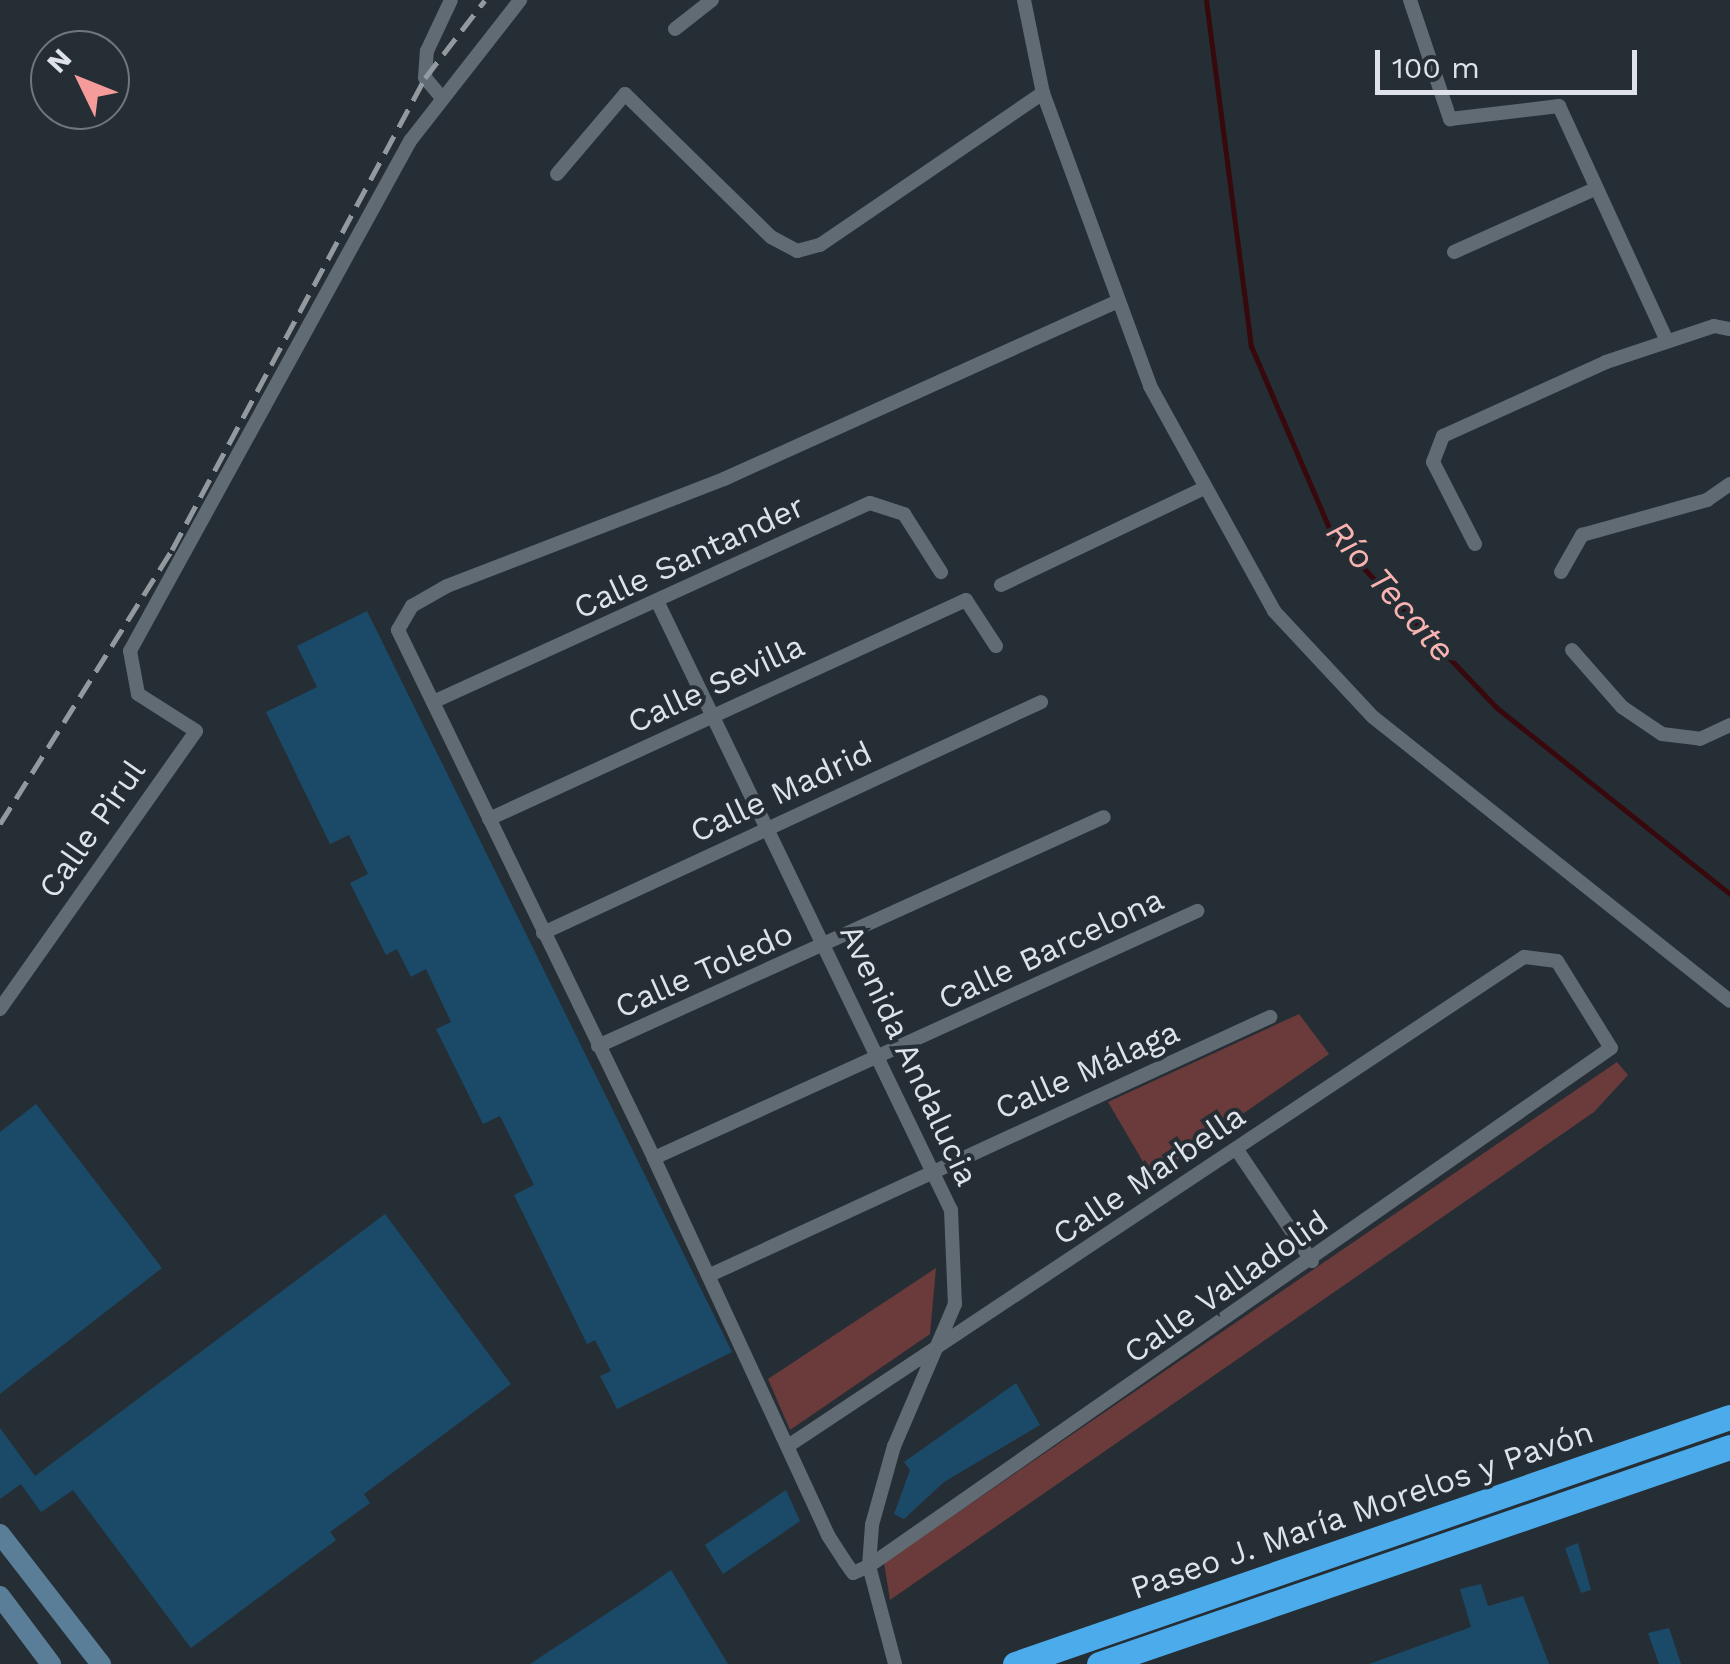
<!DOCTYPE html>
<html>
<head>
<meta charset="utf-8">
<style>
	body { margin:0 }
	#map { position:relative; width:1730px; height:1664px; overflow:hidden; background:#252e35; font-family:"Work Sans",sans-serif }
	div>[style] { position:absolute }
	.green>* { inset:0; background:#6a3b3a }
	.stream>* { height:5px; margin:-2.5px; padding:0 2.5px; transform-origin:2.5px; border-radius:2.5px; background:#37080c }
	.building>* { inset:0; background:#1b4a69 }
	.street>* { height:14px; margin:-7px; padding:0 7px; transform-origin:7px; border-radius:7px; background:#616b74 }
	.secondary>* { height:20px; margin:-10px; padding:0 10px; transform-origin:10px; border-radius:10px; background:#5b7e98 }
	.highway>* { height:25px; margin:-12.5px; padding:0 12.5px; transform-origin:12.5px; border-radius:12.5px; background:#4cabeb }
	.rail>* { height:5px; margin-top:-2.5px; transform-origin:0; background:repeating-linear-gradient(90deg,#929a9f 0 20px,transparent 0 30px) }
	span { translate:-50% -50%; white-space:nowrap; text-align:center; line-height:1.15; -webkit-text-stroke:8px #252e35; paint-order:stroke }
	.street-label { font-size:32px; color:#dde3e8 }
	.water-label { font-size:35px; color:#f9b3b1; font-style:italic }
	.north { position:absolute; left:30px; top:30px; width:100px; height:100px; box-sizing:border-box; background:#252e35; border:2px solid #6f767d; border-radius:50%; rotate:313deg; font-size:28px; font-weight:700; line-height:40px; text-align:center; color:#dde3e8 }
	.north::after { content:''; display:block; margin:auto; width:35px; height:45px; background:#f59b99; clip-path:polygon(50% 0,100% 100%,50% 72%,0 100%) }
	.scale { position:absolute; left:1375px; top:50px; width:262px; height:45px; box-sizing:border-box; border:5px solid #dde3e8; border-top:0; padding-left:12px; font-size:30px; line-height:35px; white-space:nowrap; color:#dde3e8; -webkit-text-stroke:8px #252e35; paint-order:stroke }
</style>
</head>
<body>
<div id="map">
	<div class="green">
		<i style="clip-path:polygon(1299px 1014px,1329px 1054px,1152px 1177px,1108px 1102px)"></i>
		<i style="clip-path:polygon(1617px 1062px,1628px 1075px,1594px 1112px,890px 1600px,884px 1563px)"></i>
		<i style="clip-path:polygon(936px 1268px,930px 1334px,790px 1430px,768px 1379px)"></i>
	</div>
	<div class="stream">
		<i style="left:1206px;top:0;width:349px;rotate:82.6deg"></i>
		<i style="left:1251px;top:346px;width:206px;rotate:66.8deg"></i>
		<i style="left:1332px;top:535px;width:239px;rotate:46.4deg"></i>
		<i style="left:1497px;top:708px;width:298px;rotate:38.6deg"></i>
	</div>
	<div class="building">
		<i style="clip-path:polygon(367px 611px,732px 1352px,617px 1409px,600px 1376px,611px 1371px,595px 1340px,587px 1344px,514px 1195px,534px 1185px,500px 1116px,483px 1124px,436px 1029px,451px 1022px,426px 969px,411px 977px,397px 949px,386px 955px,350px 883px,368px 874px,349px 835px,330px 844px,266px 712px,317px 687px,297px 646px)"></i>
		<i style="clip-path:polygon(36px 1104px,162px 1268px,0 1394px,0 1132px)"></i>
		<i style="clip-path:polygon(385px 1214px,511px 1384px,364px 1494px,370px 1503px,330px 1532px,336px 1540px,191px 1648px,73px 1490px,41px 1512px,21px 1484px,0 1499px,0 1428px,35px 1476px)"></i>
		<i style="clip-path:polygon(1016px 1383px,1040px 1425px,944px 1482px,904px 1519px,894px 1514px,910px 1470px,904px 1462px)"></i>
		<i style="clip-path:polygon(786px 1490px,800px 1521px,723px 1574px,705px 1545px)"></i>
		<i style="clip-path:polygon(1578px 1543px,1591px 1590px,1581px 1593px,1565px 1548px)"></i>
		<i style="clip-path:polygon(671px 1570px,728px 1664px,530px 1664px,638px 1593px)"></i>
		<i style="clip-path:polygon(1481px 1584px,1488px 1606px,1523px 1596px,1549px 1664px,1369px 1664px,1471px 1627px,1460px 1589px)"></i>
		<i style="clip-path:polygon(1669px 1628px,1681px 1664px,1659px 1664px,1648px 1633px)"></i>
	</div>
	<div class="street">
		<i style="left:1024px;top:0;width:95px;rotate:78.5deg"></i>
		<i style="left:1043px;top:93px;width:312px;rotate:69.9deg"></i>
		<i style="left:1150px;top:386px;width:257px;rotate:61.1deg"></i>
		<i style="left:1274px;top:611px;width:145px;rotate:47deg"></i>
		<i style="left:1373px;top:717px;width:456px;rotate:38.5deg"></i>
		<i style="left:1410px;top:0;width:126px;rotate:71.4deg"></i>
		<i style="left:1450px;top:119px;width:110px;rotate:-6.8deg"></i>
		<i style="left:1559px;top:106px;width:259px;rotate:65.3deg"></i>
		<i style="left:675px;top:29px;width:47px;rotate:-38.1deg"></i>
		<i style="left:442px;top:98px;width:26px;rotate:-130deg"></i>
		<i style="left:425px;top:78px;width:27px;rotate:-86deg"></i>
		<i style="left:427px;top:51px;width:56px;rotate:-64.8deg"></i>
		<i style="left:557px;top:174px;width:105px;rotate:-49.6deg"></i>
		<i style="left:625px;top:94px;width:204px;rotate:44.4deg"></i>
		<i style="left:771px;top:237px;width:30px;rotate:28deg"></i>
		<i style="left:797px;top:251px;width:24px;rotate:-15deg"></i>
		<i style="left:820px;top:245px;width:270px;rotate:-34.3deg"></i>
		<i style="left:1454px;top:252px;width:154px;rotate:-24.1deg"></i>
		<i style="left:1475px;top:544px;width:92px;rotate:-117.1deg"></i>
		<i style="left:1433px;top:462px;width:28px;rotate:-69deg"></i>
		<i style="left:1443px;top:436px;width:179px;rotate:-24.4deg"></i>
		<i style="left:1606px;top:362px;width:114px;rotate:-18.4deg"></i>
		<i style="left:1714px;top:326px;width:16px;rotate:11deg"></i>
		<i style="left:1561px;top:572px;width:43px;rotate:-60.4deg"></i>
		<i style="left:1582px;top:535px;width:130px;rotate:-15.6deg"></i>
		<i style="left:1707px;top:500px;width:28px;rotate:-35deg"></i>
		<i style="left:1001px;top:585px;width:223px;rotate:-25.5deg"></i>
		<i style="left:659px;top:605px;width:672px;rotate:64.24deg"></i>
		<i style="left:951px;top:1210px;width:94px;rotate:87.6deg"></i>
		<i style="left:955px;top:1304px;width:155px;rotate:113.2deg"></i>
		<i style="left:894px;top:1446px;width:82px;rotate:105.6deg"></i>
		<i style="left:872px;top:1525px;width:41px;rotate:94.2deg"></i>
		<i style="left:869px;top:1566px;width:101px;rotate:75.1deg"></i>
		<i style="left:1572px;top:650px;width:76px;rotate:48.7deg"></i>
		<i style="left:1622px;top:707px;width:48px;rotate:34deg"></i>
		<i style="left:1662px;top:734px;width:38px;rotate:7deg"></i>
		<i style="left:1700px;top:739px;width:33px;rotate:-25deg"></i>
		<i style="left:433px;top:702px;width:480px;rotate:-24.5deg"></i>
		<i style="left:870px;top:503px;width:36px;rotate:18deg"></i>
		<i style="left:904px;top:514px;width:69px;rotate:57.5deg"></i>
		<i style="left:489px;top:819px;width:525px;rotate:-24.66deg"></i>
		<i style="left:966px;top:600px;width:55px;rotate:56.9deg"></i>
		<i style="left:543px;top:933px;width:549px;rotate:-24.88deg"></i>
		<i style="left:0;top:1009px;width:340px;rotate:-54.8deg"></i>
		<i style="left:196px;top:731px;width:69px;rotate:-147.5deg"></i>
		<i style="left:138px;top:694px;width:44px;rotate:-100.5deg"></i>
		<i style="left:130px;top:651px;width:582px;rotate:-61.23deg"></i>
		<i style="left:410px;top:141px;width:179px;rotate:-52deg"></i>
		<i style="left:598px;top:1046px;width:555px;rotate:-24.35deg"></i>
		<i style="left:1237px;top:1150px;width:134px;rotate:56deg"></i>
		<i style="left:654px;top:1158px;width:597px;rotate:-24.46deg"></i>
		<i style="left:710px;top:1275px;width:617px;rotate:-24.74deg"></i>
		<i style="left:788px;top:1446px;width:884px;rotate:-33.6deg"></i>
		<i style="left:1524px;top:957px;width:33px;rotate:7deg"></i>
		<i style="left:1557px;top:961px;width:102px;rotate:58.2deg"></i>
		<i style="left:1611px;top:1048px;width:905px;rotate:145.08deg"></i>
		<i style="left:869px;top:1566px;width:17px;rotate:156deg"></i>
		<i style="left:853px;top:1573px;width:16px;rotate:-125deg"></i>
		<i style="left:844px;top:1560px;width:30px;rotate:-123deg"></i>
		<i style="left:828px;top:1535px;width:415px;rotate:-114.8deg"></i>
		<i style="left:654px;top:1158px;width:587px;rotate:-115.87deg"></i>
		<i style="left:398px;top:630px;width:28px;rotate:-60deg"></i>
		<i style="left:412px;top:606px;width:40px;rotate:-29.7deg"></i>
		<i style="left:447px;top:586px;width:297px;rotate:-21.1deg"></i>
		<i style="left:724px;top:479px;width:433px;rotate:-24.3deg"></i>
	</div>
	<div class="secondary">
		<i style="left:0;top:1534px;width:165px;rotate:52.2deg"></i>
		<i style="left:0;top:1596px;width:85px;rotate:53.1deg"></i>
	</div>
	<div class="highway">
		<i style="left:1015px;top:1664px;width:756px;rotate:-19.06deg"></i>
		<i style="left:1099px;top:1664px;width:667px;rotate:-18.98deg"></i>
	</div>
	<div class="rail">
		<i style="left:0;top:824px;width:324px;rotate:-57.9deg"></i>
		<i style="left:172px;top:550px;width:536px;rotate:-61.81deg"></i>
		<i style="left:425px;top:78px;width:98px;rotate:-52.4deg"></i>
	</div>
	<div class="street-label">
		<span style="left:689px;top:557px;rotate:-25deg">Calle Santander</span>
		<span style="left:716px;top:684px;rotate:-25deg">Calle Sevilla</span>
		<span style="left:781px;top:792px;rotate:-25deg">Calle Madrid</span>
		<span style="left:92px;top:829px;rotate:-55deg">Calle Pirul</span>
		<span style="left:1051px;top:949px;rotate:-25deg">Calle Barcelona</span>
		<span style="left:704px;top:970px;rotate:-24deg">Calle Toledo</span>
		<span style="left:909px;top:1055px;rotate:65deg">Avenida Andalucia</span>
		<span style="left:1087px;top:1070px;rotate:-24deg">Calle Málaga</span>
		<span style="left:1149px;top:1175px;rotate:-34deg">Calle Marbella</span>
		<span style="left:1226px;top:1287px;rotate:-35deg">Calle Valladolid</span>
		<span style="left:1362px;top:1510px;rotate:-19deg">Paseo J. María Morelos y Pavón</span>
	</div>
	<div class="water-label">
		<span style="left:1391px;top:591px;rotate:49deg">Río Tecate</span>
	</div>
	<div class="north">N</div>
	<div class="scale">100 m</div>
</div>
</body>
</html>
